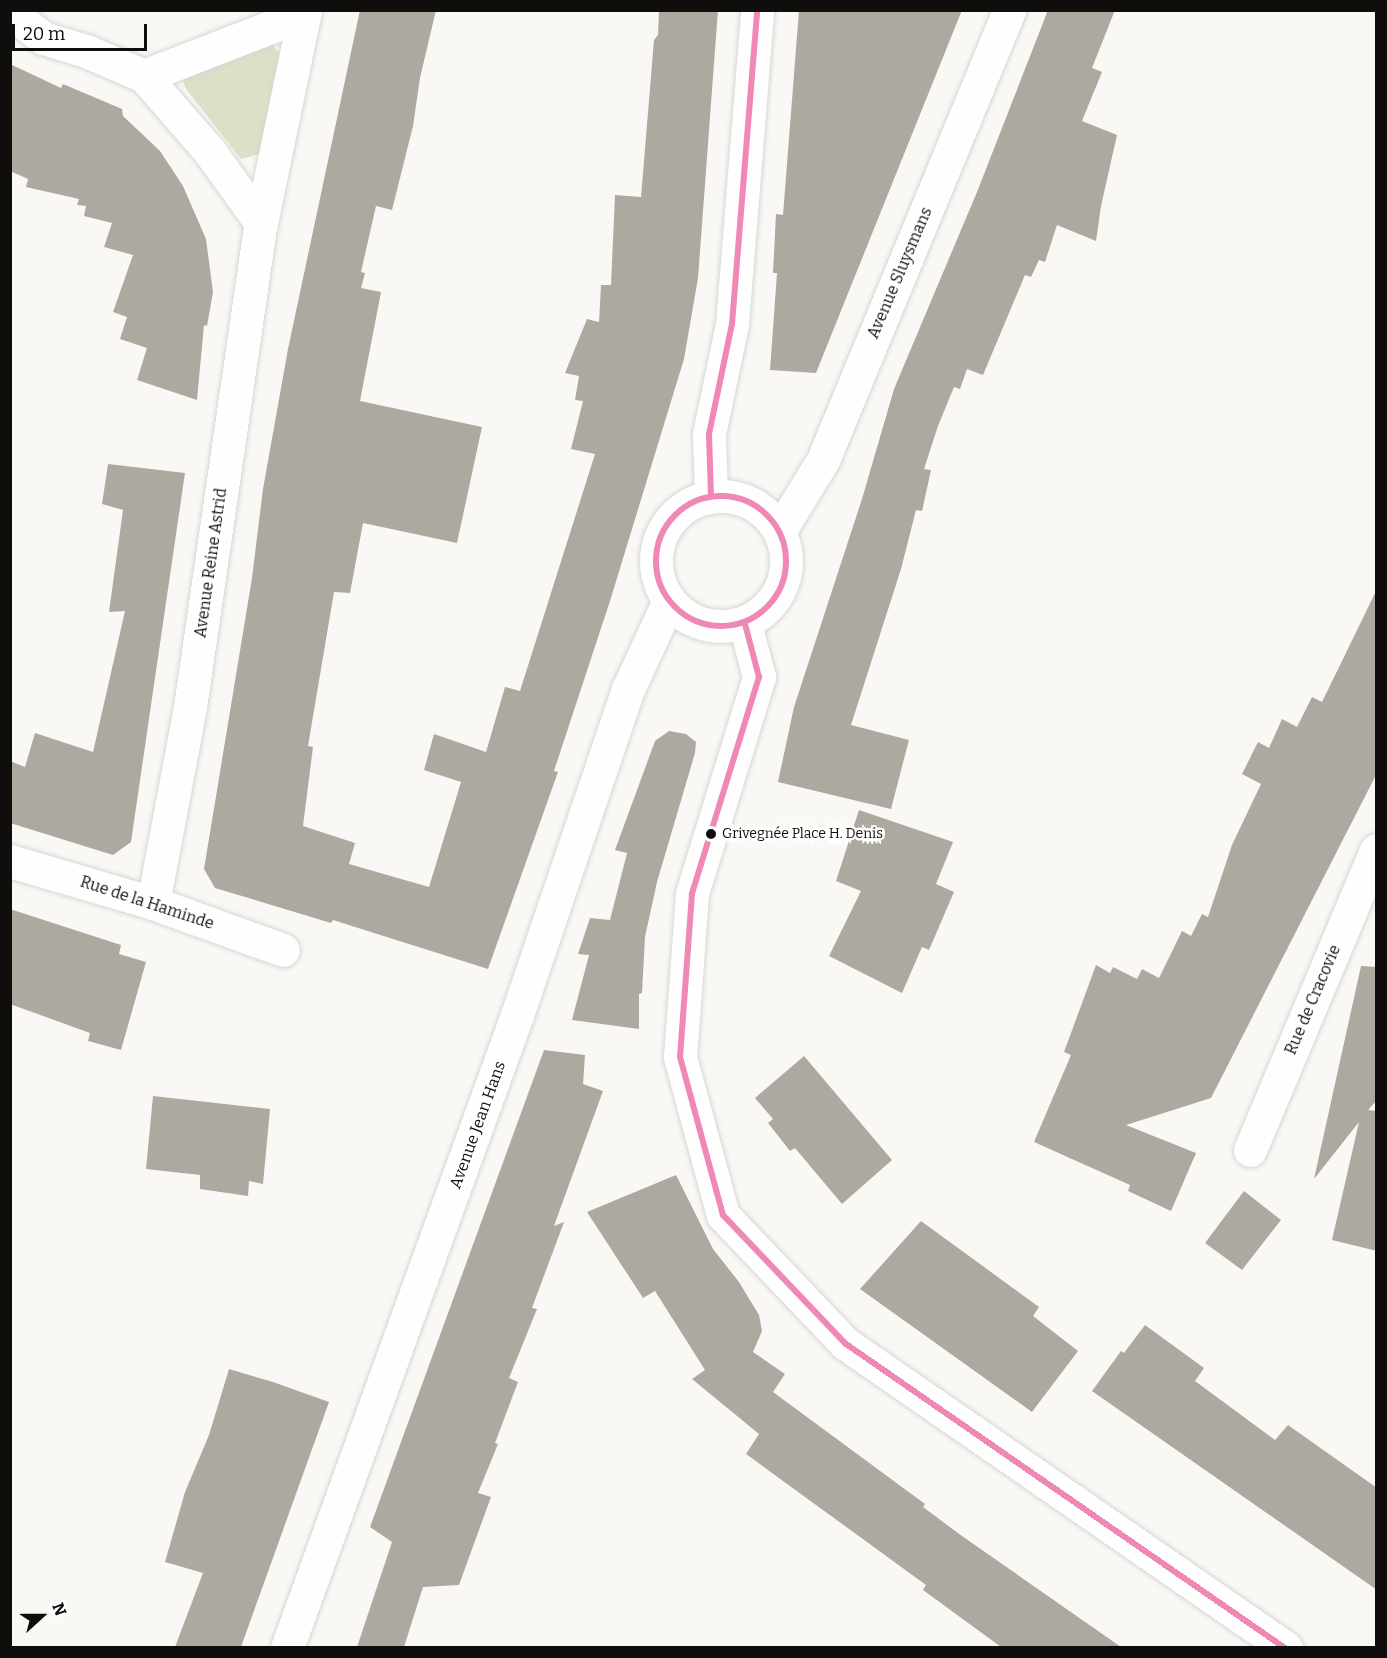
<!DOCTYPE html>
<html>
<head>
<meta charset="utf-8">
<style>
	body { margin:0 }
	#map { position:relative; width:1387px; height:1658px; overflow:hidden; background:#faf8f5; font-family:Bitter,serif }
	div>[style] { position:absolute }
	.green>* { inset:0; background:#dddfc7 }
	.building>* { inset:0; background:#aea9a0 }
	.roads { filter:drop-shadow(0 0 2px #d7d6d4) drop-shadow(0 0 2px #d7d6d4) }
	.minor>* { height:33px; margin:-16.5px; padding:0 16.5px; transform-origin:16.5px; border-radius:16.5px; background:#fefefe }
	.minor>.ring { margin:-16.5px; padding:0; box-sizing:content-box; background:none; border:33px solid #fefefe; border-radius:50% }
	.bus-1>* { height:6px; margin:-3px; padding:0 3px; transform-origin:3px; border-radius:3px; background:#f088b6 }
	.bus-1>.ring { margin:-3px; padding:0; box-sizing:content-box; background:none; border:6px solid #f088b6; border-radius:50% }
	.dots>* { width:16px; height:16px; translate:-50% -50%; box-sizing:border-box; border:3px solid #fff; border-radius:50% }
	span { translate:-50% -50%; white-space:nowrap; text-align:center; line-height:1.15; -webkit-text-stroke:5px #fff; paint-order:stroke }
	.bus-label { font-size:14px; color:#0f0e0c }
	.left { translate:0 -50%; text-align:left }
	.street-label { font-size:16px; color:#0f0e0c }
	.frame { position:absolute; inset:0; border:12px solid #0f0e0c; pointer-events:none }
	.north { position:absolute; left:12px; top:1586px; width:60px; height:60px; -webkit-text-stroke:4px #fff; paint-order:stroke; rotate:69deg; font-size:16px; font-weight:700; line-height:24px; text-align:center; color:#0f0e0c }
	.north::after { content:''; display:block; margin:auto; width:21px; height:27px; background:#0f0e0c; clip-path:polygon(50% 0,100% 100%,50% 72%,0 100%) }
	.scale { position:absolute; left:12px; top:24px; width:135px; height:27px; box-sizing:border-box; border:3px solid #0f0e0c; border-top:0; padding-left:8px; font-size:18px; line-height:21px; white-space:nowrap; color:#0f0e0c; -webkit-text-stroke:4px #fff; paint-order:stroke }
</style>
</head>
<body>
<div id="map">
	<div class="green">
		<i style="clip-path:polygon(264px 42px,273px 45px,284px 59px,264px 153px,241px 159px,186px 89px,183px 82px,188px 74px)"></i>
	</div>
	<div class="building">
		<i style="clip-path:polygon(360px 10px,436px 10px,420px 78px,413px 126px,392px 210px,376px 206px,361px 272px,365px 273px,361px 288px,381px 292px,360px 401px,482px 427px,457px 543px,363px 523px,350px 593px,334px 592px,308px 746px,313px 747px,303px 826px,355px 843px,349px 864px,429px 887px,461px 782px,424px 770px,434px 734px,486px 752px,505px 687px,520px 691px,595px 454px,571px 449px,583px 401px,575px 400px,579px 376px,565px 373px,587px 319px,599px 322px,601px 285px,611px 285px,615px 195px,641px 197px,654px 40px,658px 35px,659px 10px,718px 10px,698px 278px,684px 359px,610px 601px,554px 771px,558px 772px,488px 969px,333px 920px,331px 923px,215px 888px,204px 869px,252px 578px,263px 489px,288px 349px)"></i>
		<i style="clip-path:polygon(799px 10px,962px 10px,816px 373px,770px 370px,777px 273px,773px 273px,776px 214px,783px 215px)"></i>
		<i style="clip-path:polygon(1048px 10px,1115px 10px,1092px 68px,1102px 72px,1082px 121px,1117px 135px,1101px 206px,1096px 241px,1057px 225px,1045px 262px,1039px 260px,1031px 277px,1025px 275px,983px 375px,967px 369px,960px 389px,954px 387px,938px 426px,924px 469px,931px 470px,922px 511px,916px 510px,901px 569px,851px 725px,909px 740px,891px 809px,778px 782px,794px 707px,862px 499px,894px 389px,977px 192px)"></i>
		<i style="clip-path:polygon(10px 64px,61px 88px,63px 84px,122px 109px,123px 116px,160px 151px,183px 186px,206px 239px,213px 292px,207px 326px,204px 325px,197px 400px,137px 380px,147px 348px,120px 339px,127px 317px,113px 312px,133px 255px,104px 247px,112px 223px,84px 216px,86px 206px,77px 205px,79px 199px,26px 187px,28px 179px,10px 171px)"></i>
		<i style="clip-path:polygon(108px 464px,185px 473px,131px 842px,113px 855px,10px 823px,10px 761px,25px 767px,35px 733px,93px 752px,125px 611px,109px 612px,123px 510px,102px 504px)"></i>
		<i style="clip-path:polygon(1377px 589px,1377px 773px,1211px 1098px,1126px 1125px,1196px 1153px,1171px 1211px,1128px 1191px,1130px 1185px,1034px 1142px,1071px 1055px,1064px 1052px,1096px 965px,1110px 973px,1113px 967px,1137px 979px,1142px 969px,1159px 978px,1182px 931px,1191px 936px,1202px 914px,1208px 917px,1232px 845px,1261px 784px,1242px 774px,1258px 742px,1269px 748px,1282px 719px,1297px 727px,1312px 697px,1322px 702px)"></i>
		<i style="clip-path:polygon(669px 731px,686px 734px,696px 742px,695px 753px,657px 882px,645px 937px,642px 993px,639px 994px,639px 1029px,572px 1020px,589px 955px,578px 954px,590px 918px,610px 920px,627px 853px,615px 850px,655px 741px)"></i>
		<i style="clip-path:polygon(859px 810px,953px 842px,936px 884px,954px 892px,929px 950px,922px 947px,902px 993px,829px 956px,861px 891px,836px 881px)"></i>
		<i style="clip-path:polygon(10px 909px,121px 945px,119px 954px,146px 962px,121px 1050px,88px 1041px,90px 1033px,10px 1004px)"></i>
		<i style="clip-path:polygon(1361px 966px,1377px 967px,1377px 1100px,1368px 1110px,1377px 1111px,1377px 1251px,1332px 1240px,1359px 1122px,1314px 1179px)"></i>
		<i style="clip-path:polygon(544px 1050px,585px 1055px,583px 1084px,603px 1091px,554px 1226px,564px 1222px,532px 1308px,537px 1309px,509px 1378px,518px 1382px,495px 1443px,498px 1444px,478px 1493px,491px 1497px,459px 1585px,423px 1587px,404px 1647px,357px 1647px,392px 1542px,370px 1527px)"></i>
		<i style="clip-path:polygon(804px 1056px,892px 1160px,842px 1204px,795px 1148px,790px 1151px,768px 1123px,773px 1119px,755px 1098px)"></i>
		<i style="clip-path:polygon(153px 1096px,270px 1109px,263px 1184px,249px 1181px,248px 1196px,200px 1189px,200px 1175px,146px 1169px)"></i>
		<i style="clip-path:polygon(676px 1175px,713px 1249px,739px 1282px,759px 1315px,762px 1331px,753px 1352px,785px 1374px,773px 1392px,925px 1504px,923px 1507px,962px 1536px,1121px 1647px,1001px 1647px,923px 1590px,926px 1585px,746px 1454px,759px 1434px,692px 1379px,705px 1370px,655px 1291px,643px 1298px,587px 1212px)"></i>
		<i style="clip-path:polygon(1244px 1191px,1281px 1220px,1242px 1270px,1205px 1243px)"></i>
		<i style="clip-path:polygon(921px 1221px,1039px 1307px,1033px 1316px,1078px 1351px,1032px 1412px,860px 1289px)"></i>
		<i style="clip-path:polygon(1145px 1325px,1204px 1368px,1195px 1381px,1275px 1440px,1288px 1425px,1377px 1488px,1377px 1590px,1092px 1391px,1121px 1351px,1124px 1353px)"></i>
		<i style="clip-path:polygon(229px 1369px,273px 1382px,329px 1402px,241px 1647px,175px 1647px,203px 1573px,165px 1562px,185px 1492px,209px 1435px)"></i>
	</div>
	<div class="roads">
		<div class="minor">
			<i style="left:10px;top:12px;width:42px;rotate:38.2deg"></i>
			<i style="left:43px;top:38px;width:45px;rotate:16.8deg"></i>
			<i style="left:86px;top:51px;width:63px;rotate:23.3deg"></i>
			<i style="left:144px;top:76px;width:101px;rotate:49deg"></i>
			<i style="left:210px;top:152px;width:87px;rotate:54.3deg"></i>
			<i style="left:144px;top:76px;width:172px;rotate:-21.2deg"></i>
			<i style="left:711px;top:495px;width:61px;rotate:-91.9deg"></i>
			<i style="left:709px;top:434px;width:112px;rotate:-78.2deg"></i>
			<i style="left:732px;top:324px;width:315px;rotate:-85.4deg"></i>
			<i class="ring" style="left:656px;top:496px;width:97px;height:97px"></i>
			<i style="left:780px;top:530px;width:82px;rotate:-58.4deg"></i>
			<i style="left:823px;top:460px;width:487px;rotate:-67.5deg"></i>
			<i style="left:745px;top:624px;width:55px;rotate:75.2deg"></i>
			<i style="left:759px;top:677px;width:227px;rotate:107.2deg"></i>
			<i style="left:692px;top:894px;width:163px;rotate:94.2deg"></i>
			<i style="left:680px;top:1057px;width:164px;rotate:74.8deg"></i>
			<i style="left:723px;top:1215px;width:178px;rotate:46.4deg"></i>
			<i style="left:846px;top:1344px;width:535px;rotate:34.64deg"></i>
			<i style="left:10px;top:861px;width:149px;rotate:16.4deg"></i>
			<i style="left:153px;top:903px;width:138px;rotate:19.9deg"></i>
			<i style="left:153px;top:903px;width:199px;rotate:-79.3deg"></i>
			<i style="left:190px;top:707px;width:489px;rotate:-81.7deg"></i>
			<i style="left:261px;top:223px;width:217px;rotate:-78.3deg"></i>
			<i style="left:1250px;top:1150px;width:325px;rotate:-67.2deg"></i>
			<i style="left:287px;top:1648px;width:673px;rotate:-70.03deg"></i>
			<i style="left:517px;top:1015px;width:344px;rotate:-71.2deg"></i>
			<i style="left:628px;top:689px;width:95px;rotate:-65.1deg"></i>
		</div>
	</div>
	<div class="bus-1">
		<i style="left:711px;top:495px;width:61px;rotate:-91.9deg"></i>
		<i style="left:709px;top:434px;width:112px;rotate:-78.2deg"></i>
		<i style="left:732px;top:324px;width:315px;rotate:-85.4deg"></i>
		<i class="ring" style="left:656px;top:496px;width:124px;height:124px"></i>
		<i style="left:745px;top:624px;width:55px;rotate:75.2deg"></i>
		<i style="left:759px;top:677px;width:227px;rotate:107.2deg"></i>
		<i style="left:692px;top:894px;width:163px;rotate:94.2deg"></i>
		<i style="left:680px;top:1057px;width:164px;rotate:74.8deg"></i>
		<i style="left:723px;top:1215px;width:178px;rotate:46.4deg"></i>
		<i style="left:846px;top:1344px;width:534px;rotate:34.7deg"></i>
	</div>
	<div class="dots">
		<i style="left:711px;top:834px;background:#0f0e0c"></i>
	</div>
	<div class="bus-label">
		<span class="left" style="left:722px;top:834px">Grivegnée Place H. Denis</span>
	</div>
	<div class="street-label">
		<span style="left:900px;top:273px;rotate:-67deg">Avenue Sluysmans</span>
		<span style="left:211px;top:563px;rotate:-82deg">Avenue Reine Astrid</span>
		<span style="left:147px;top:903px;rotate:18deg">Rue de la Haminde</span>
		<span style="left:1313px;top:1000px;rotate:-67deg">Rue de Cracovie</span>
		<span style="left:478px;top:1125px;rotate:-70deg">Avenue Jean Hans</span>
	</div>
	<div class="frame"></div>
	<div class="north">N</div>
	<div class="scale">20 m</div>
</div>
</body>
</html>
